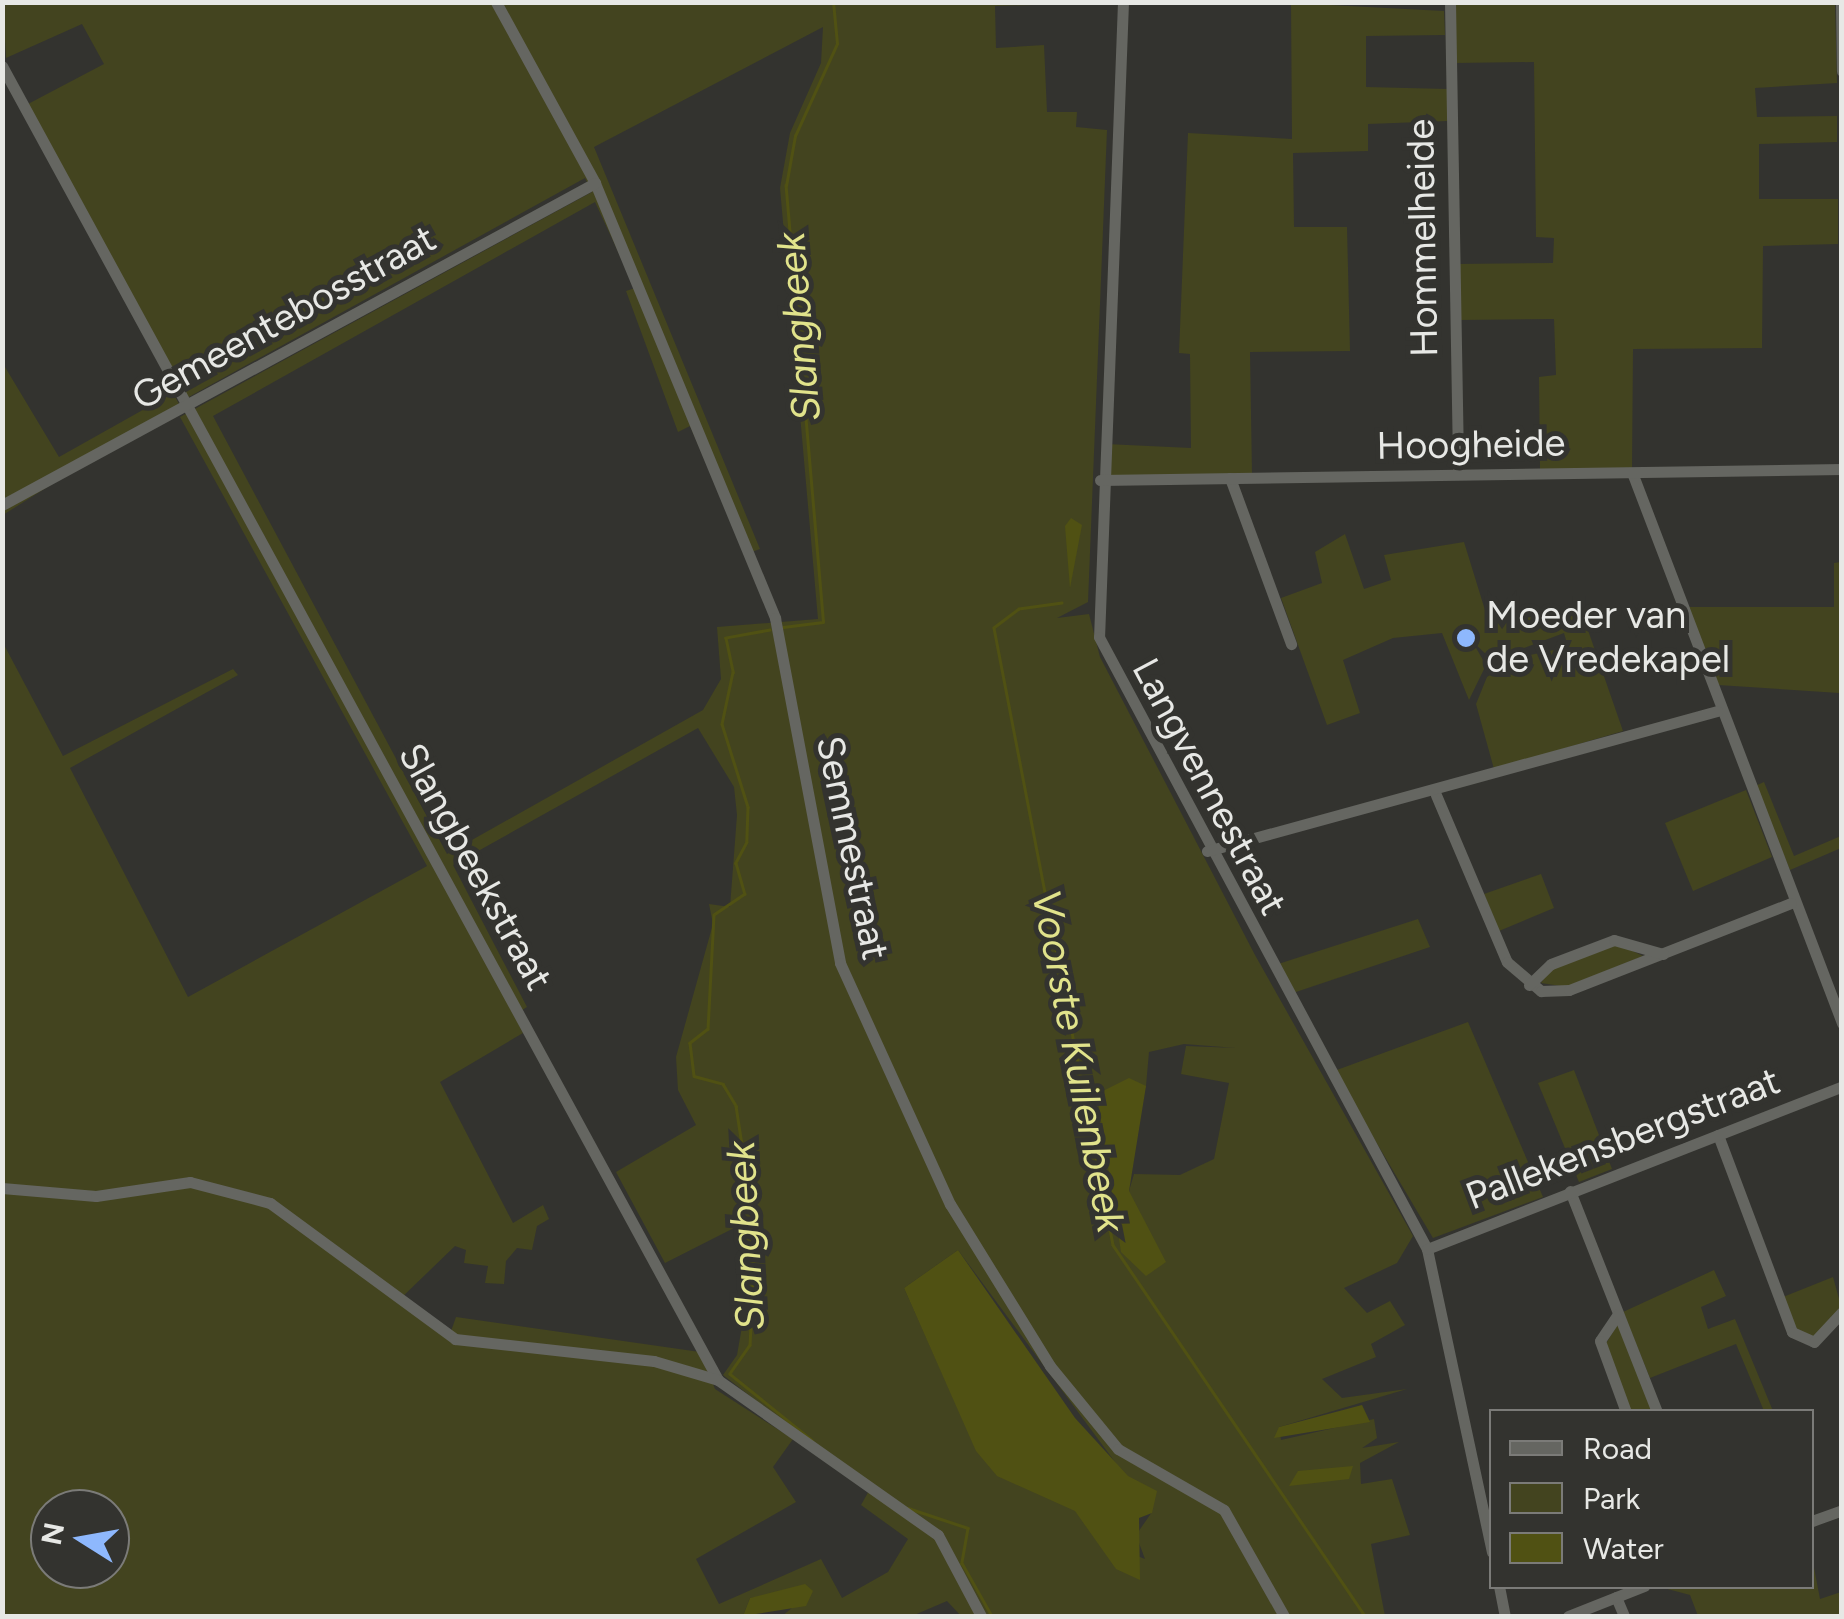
<!DOCTYPE html>
<html>
<head>
<meta charset="utf-8">
<style>
	body { margin:0 }
	#map { position:relative; width:1844px; height:1619px; overflow:hidden; background:#33332f; font-family:Figtree,sans-serif }
	div>[style] { position:absolute }
	.green>* { inset:0; background:#43441f }
	.water>* { inset:0; background:#505113 }
	.stream>* { height:2.5px; margin:-1.25px; padding:0 1.25px; transform-origin:1.25px; border-radius:1.25px; background:#505113 }
	.minor>* { height:11px; margin:-5.5px; padding:0 5.5px; transform-origin:5.5px; border-radius:5.5px; background:#656661 }
	.dots>* { width:28px; height:28px; translate:-50% -50%; box-sizing:border-box; border:5px solid #33332f; border-radius:50% }
	span { translate:-50% -50%; white-space:nowrap; text-align:center; line-height:1.15; -webkit-text-stroke:10px #33332f; paint-order:stroke }
	.street-label { font-size:38px; color:#e7e8e5 }
	.poi-label { font-size:38px; color:#e7e8e5 }
	.left { translate:0 -50%; text-align:left }
	.water-label { font-size:40px; color:#e1e38b; font-style:italic }
	.frame { position:absolute; inset:0; border:5px solid #e7e8e5; pointer-events:none }
	.legend { position:absolute; left:1489px; top:1409px; width:325px; height:180px; box-sizing:border-box; background:#33332f; border:2px solid #7b7b78; margin:0; padding:12px 18px; list-style:none; font-size:30px; color:#e7e8e5 }
	.legend li { display:flex; align-items:center; gap:20px; height:50px }
	.legend b { width:50px; border:2px solid #7b7b78 }
	.north { position:absolute; left:30px; top:1489px; width:100px; height:100px; box-sizing:border-box; background:#33332f; border:2px solid #7b7b78; border-radius:50%; rotate:281deg; font-size:28px; font-weight:700; line-height:40px; text-align:center; color:#e7e8e5 }
	.north::after { content:''; display:block; margin:auto; width:35px; height:45px; background:#8eb8fd; clip-path:polygon(50% 0,100% 100%,50% 72%,0 100%) }
</style>
</head>
<body>
<div id="map">
	<div class="green">
		<i style="clip-path:polygon(evenodd,3px 3px,1104px 3px,995px 6px,996px 48px,1044px 45px,1047px 112px,1077px 112px,1076px 127px,1107px 130px,1088px 602px,1057px 618px,1089px 614px,1100px 657px,1255px 955px,1413px 1236px,1397px 1263px,1344px 1288px,1367px 1313px,1390px 1301px,1405px 1325px,1371px 1344px,1376px 1357px,1322px 1379px,1342px 1398px,1407px 1389px,1279px 1427px,1281px 1440px,1374px 1419px,1377px 1438px,1362px 1448px,1399px 1442px,1360px 1463px,1361px 1484px,1392px 1479px,1410px 1535px,1371px 1544px,1385px 1616px,961px 1616px,947px 1601px,912px 1616px,782px 1616px,813px 1591px,750px 1598px,743px 1616px,3px 1616px,2px 641px,63px 756px,233px 669px,238px 675px,70px 768px,188px 997px,427px 866px,180px 417px,592px 192px,585px 178px,187px 398px,28px 104px,104px 64px,82px 24px,6px 58px,3px 3px,823px 27px,821px 63px,790px 133px,780px 188px,818px 619px,717px 627px,721px 679px,703px 710px,447px 854px,213px 416px,595px 202px,635px 288px,626px 291px,678px 432px,690px 426px,746px 554px,760px 549px,594px 147px,823px 27px,3px 3px,698px 728px,734px 787px,737px 815px,730px 907px,709px 904px,713px 924px,676px 1057px,678px 1090px,696px 1125px,616px 1172px,665px 1263px,736px 1227px,750px 1281px,737px 1355px,723px 1375px,870px 1489px,861px 1505px,908px 1539px,888px 1572px,842px 1598px,821px 1559px,719px 1604px,696px 1559px,796px 1502px,773px 1467px,793px 1439px,715px 1389px,700px 1352px,456px 1317px,450px 1334px,398px 1301px,455px 1246px,466px 1250px,464px 1263px,488px 1266px,485px 1283px,504px 1284px,506px 1261px,517px 1248px,532px 1250px,537px 1226px,549px 1219px,543px 1205px,513px 1223px,440px 1082px,523px 1033px,514px 1015px,527px 1007px,453px 865px,698px 728px,3px 3px,1184px 1044px,1236px 1048px,1186px 1046px,1181px 1074px,1229px 1083px,1214px 1159px,1180px 1175px,1134px 1174px,1129px 1191px,1105px 1182px,1146px 1086px,1149px 1052px,1184px 1044px,3px 3px,958px 1250px,1152px 1512px,1136px 1535px,1145px 1559px,1100px 1541px,1075px 1510px,977px 1451px,904px 1288px,958px 1250px,3px 3px,50px 1509px,110px 1509px,110px 1569px,50px 1569px,50px 1509px)"></i>
		<i style="clip-path:polygon(1291px 3px,1444px 11px,1445px 35px,1366px 36px,1366px 87px,1447px 89px,1447px 121px,1368px 124px,1368px 151px,1293px 153px,1294px 227px,1347px 227px,1350px 351px,1250px 352px,1252px 474px,1110px 476px,1106px 444px,1191px 448px,1190px 354px,1179px 353px,1188px 133px,1292px 139px)"></i>
		<i style="clip-path:polygon(1453px 3px,1835px 3px,1837px 83px,1755px 88px,1757px 117px,1837px 116px,1837px 142px,1759px 144px,1759px 199px,1838px 199px,1838px 244px,1763px 246px,1762px 348px,1633px 349px,1632px 469px,1540px 469px,1539px 377px,1556px 375px,1554px 319px,1458px 320px,1457px 264px,1553px 263px,1554px 238px,1536px 237px,1534px 62px,1454px 63px)"></i>
		<i style="clip-path:polygon(2px 362px,59px 457px,173px 393px,179px 404px,3px 515px)"></i>
		<i style="clip-path:polygon(1345px 534px,1364px 589px,1391px 580px,1384px 555px,1464px 542px,1489px 623px,1581px 610px,1623px 731px,1494px 769px,1476px 704px,1487px 677px,1515px 658px,1568px 647px,1564px 633px,1492px 660px,1472px 641px,1486px 665px,1469px 700px,1442px 633px,1393px 638px,1343px 660px,1360px 713px,1327px 725px,1281px 598px,1322px 583px,1315px 552px)"></i>
		<i style="clip-path:polygon(1841px 562px,1839px 693px,1718px 685px,1686px 607px,1834px 607px,1834px 563px)"></i>
		<i style="clip-path:polygon(1764px 782px,1794px 856px,1841px 836px,1841px 848px,1790px 870px,1755px 786px)"></i>
		<i style="clip-path:polygon(1746px 790px,1772px 857px,1693px 891px,1665px 823px)"></i>
		<i style="clip-path:polygon(1541px 874px,1554px 908px,1499px 931px,1484px 894px)"></i>
		<i style="clip-path:polygon(1418px 919px,1430px 947px,1290px 994px,1275px 965px)"></i>
		<i style="clip-path:polygon(1618px 944px,1643px 956px,1567px 987px,1541px 983px,1550px 969px)"></i>
		<i style="clip-path:polygon(1468px 1022px,1543px 1197px,1433px 1238px,1334px 1071px)"></i>
		<i style="clip-path:polygon(1574px 1070px,1612px 1169px,1579px 1182px,1538px 1083px)"></i>
		<i style="clip-path:polygon(1714px 1270px,1726px 1296px,1701px 1307px,1708px 1329px,1735px 1319px,1773px 1411px,1764px 1411px,1736px 1344px,1650px 1378px,1623px 1312px)"></i>
		<i style="clip-path:polygon(1833px 1277px,1841px 1306px,1814px 1338px,1796px 1328px,1783px 1297px)"></i>
		<i style="clip-path:polygon(1618px 1324px,1654px 1411px,1631px 1411px,1605px 1345px)"></i>
		<i style="clip-path:polygon(1812px 1557px,1820px 1599px,1841px 1592px,1841px 1616px,1698px 1616px,1690px 1595px,1660px 1587px,1812px 1586px)"></i>
	</div>
	<div class="water">
		<i style="clip-path:polygon(1071px 518px,1082px 525px,1070px 588px,1065px 526px)"></i>
		<i style="clip-path:polygon(1129px 1078px,1146px 1086px,1129px 1191px,1166px 1262px,1146px 1276px,1121px 1252px,1097px 1094px)"></i>
		<i style="clip-path:polygon(958px 1250px,1075px 1418px,1128px 1476px,1157px 1491px,1152px 1513px,1139px 1518px,1140px 1580px,1116px 1569px,1075px 1511px,997px 1476px,976px 1451px,904px 1288px)"></i>
		<i style="clip-path:polygon(1362px 1405px,1370px 1422px,1274px 1438px,1279px 1427px)"></i>
		<i style="clip-path:polygon(1353px 1466px,1349px 1479px,1289px 1486px,1298px 1471px)"></i>
		<i style="clip-path:polygon(805px 1584px,813px 1591px,806px 1606px,743px 1616px,750px 1598px)"></i>
	</div>
	<div class="stream">
		<i style="left:1062px;top:603px;width:43px;rotate:172.1deg"></i>
		<i style="left:1019px;top:609px;width:31px;rotate:143deg"></i>
		<i style="left:994px;top:628px;width:628px;rotate:79.08deg"></i>
		<i style="left:1113px;top:1245px;width:448px;rotate:55.8deg"></i>
		<i style="left:783px;top:627px;width:40px;rotate:-7.1deg"></i>
		<i style="left:823px;top:622px;width:438px;rotate:-94.9deg"></i>
		<i style="left:786px;top:186px;width:51px;rotate:-79.8deg"></i>
		<i style="left:795px;top:136px;width:101px;rotate:-65.5deg"></i>
		<i style="left:837px;top:44px;width:42px;rotate:-95.4deg"></i>
		<i style="left:770px;top:630px;width:45px;rotate:169.7deg"></i>
		<i style="left:726px;top:638px;width:35px;rotate:78deg"></i>
		<i style="left:733px;top:672px;width:53px;rotate:101.9deg"></i>
		<i style="left:722px;top:724px;width:87px;rotate:72.6deg"></i>
		<i style="left:748px;top:807px;width:35px;rotate:92deg"></i>
		<i style="left:747px;top:842px;width:24px;rotate:118deg"></i>
		<i style="left:736px;top:863px;width:32px;rotate:74deg"></i>
		<i style="left:745px;top:894px;width:37px;rotate:146deg"></i>
		<i style="left:714px;top:915px;width:114px;rotate:93deg"></i>
		<i style="left:708px;top:1029px;width:23px;rotate:142deg"></i>
		<i style="left:690px;top:1043px;width:33px;rotate:83deg"></i>
		<i style="left:694px;top:1076px;width:30px;rotate:15deg"></i>
		<i style="left:723px;top:1084px;width:26px;rotate:59deg"></i>
		<i style="left:736px;top:1106px;width:91px;rotate:81.2deg"></i>
		<i style="left:750px;top:1196px;width:26px;rotate:121deg"></i>
		<i style="left:737px;top:1218px;width:49px;rotate:69.7deg"></i>
		<i style="left:754px;top:1264px;width:81px;rotate:92.8deg"></i>
		<i style="left:750px;top:1345px;width:35px;rotate:125deg"></i>
		<i style="left:730px;top:1374px;width:105px;rotate:38.8deg"></i>
		<i style="left:908px;top:1508px;width:63px;rotate:18.4deg"></i>
		<i style="left:968px;top:1528px;width:36px;rotate:100deg"></i>
		<i style="left:962px;top:1563px;width:61px;rotate:60.5deg"></i>
	</div>
	<div class="minor">
		<i style="left:496px;top:2px;width:206px;rotate:61.3deg"></i>
		<i style="left:595px;top:183px;width:471px;rotate:67.5deg"></i>
		<i style="left:775px;top:618px;width:351px;rotate:79.3deg"></i>
		<i style="left:840px;top:963px;width:265px;rotate:65.5deg"></i>
		<i style="left:950px;top:1204px;width:190px;rotate:58.3deg"></i>
		<i style="left:1050px;top:1366px;width:107px;rotate:50.7deg"></i>
		<i style="left:1118px;top:1449px;width:122px;rotate:29.9deg"></i>
		<i style="left:1224px;top:1510px;width:122px;rotate:60.5deg"></i>
		<i style="left:1123px;top:2px;width:635px;rotate:92.16deg"></i>
		<i style="left:1099px;top:637px;width:694px;rotate:61.81deg"></i>
		<i style="left:1427px;top:1249px;width:310px;rotate:77.9deg"></i>
		<i style="left:1450px;top:2px;width:470px;rotate:89deg"></i>
		<i style="left:1841px;top:2px;width:69px;rotate:89.2deg"></i>
		<i style="left:2px;top:66px;width:1496px;rotate:61.41deg"></i>
		<i style="left:718px;top:1380px;width:269px;rotate:35.2deg"></i>
		<i style="left:938px;top:1535px;width:92px;rotate:62deg"></i>
		<i style="left:1633px;top:475px;width:587px;rotate:69.12deg"></i>
		<i style="left:1230px;top:478px;width:177px;rotate:69.8deg"></i>
		<i style="left:1100px;top:480px;width:742px;rotate:-0.85deg"></i>
		<i style="left:2px;top:505px;width:675px;rotate:-28.5deg"></i>
		<i style="left:1436px;top:795px;width:181px;rotate:67deg"></i>
		<i style="left:1507px;top:962px;width:45px;rotate:40.5deg"></i>
		<i style="left:1541px;top:991px;width:28px;rotate:-2deg"></i>
		<i style="left:1569px;top:990px;width:238px;rotate:-21.4deg"></i>
		<i style="left:1207px;top:851px;width:529px;rotate:-15.35deg"></i>
		<i style="left:1529px;top:985px;width:30px;rotate:-44deg"></i>
		<i style="left:1551px;top:964px;width:67px;rotate:-20.9deg"></i>
		<i style="left:1614px;top:940px;width:51px;rotate:15.9deg"></i>
		<i style="left:1718px;top:1135px;width:210px;rotate:69.4deg"></i>
		<i style="left:1792px;top:1332px;width:24px;rotate:24deg"></i>
		<i style="left:1814px;top:1342px;width:41px;rotate:-47deg"></i>
		<i style="left:2px;top:1188px;width:94px;rotate:4.9deg"></i>
		<i style="left:96px;top:1196px;width:95px;rotate:-8.5deg"></i>
		<i style="left:190px;top:1182px;width:83px;rotate:14.7deg"></i>
		<i style="left:270px;top:1203px;width:230px;rotate:36.3deg"></i>
		<i style="left:455px;top:1339px;width:200px;rotate:6.3deg"></i>
		<i style="left:654px;top:1361px;width:67px;rotate:16.5deg"></i>
		<i style="left:1570px;top:1191px;width:238px;rotate:68.5deg"></i>
		<i style="left:1427px;top:1249px;width:446px;rotate:-21.4deg"></i>
		<i style="left:1618px;top:1314px;width:32px;rotate:124deg"></i>
		<i style="left:1600px;top:1341px;width:76px;rotate:69.9deg"></i>
		<i style="left:1812px;top:1521px;width:32px;rotate:-20deg"></i>
		<i style="left:1499px;top:1586px;width:31px;rotate:79deg"></i>
		<i style="left:1616px;top:1597px;width:21px;rotate:67deg"></i>
		<i style="left:1568px;top:1616px;width:82px;rotate:-21.5deg"></i>
	</div>
	<div class="dots">
		<i style="left:1466px;top:638px;background:#8eb8fd"></i>
	</div>
	<div class="street-label">
		<span style="left:1423px;top:238px;rotate:-91deg">Hommelheide</span>
		<span style="left:284px;top:318px;rotate:-29deg">Gemeentebosstraat</span>
		<span style="left:1471px;top:445px;rotate:-1deg">Hoogheide</span>
		<span style="left:1209px;top:787px;rotate:62deg">Langvennestraat</span>
		<span style="left:852px;top:848px;rotate:78deg">Semmestraat</span>
		<span style="left:475px;top:867px;rotate:61deg">Slangbeekstraat</span>
		<span style="left:1623px;top:1139px;rotate:-21deg">Pallekensbergstraat</span>
	</div>
	<div class="poi-label">
		<span class="left" style="left:1486px;top:638px">Moeder van<br>de Vredekapel</span>
	</div>
	<div class="water-label">
		<span style="left:798px;top:327px;rotate:-95deg">Slangbeek</span>
		<span style="left:1079px;top:1061px;rotate:79deg">Voorste Kuilenbeek</span>
		<span style="left:745px;top:1236px;rotate:-93deg">Slangbeek</span>
	</div>
	<div class="frame"></div>
	<ul class="legend">
	<li><b style="height:12px;background:#656661"></b>Road</li>
	<li><b style="height:28px;background:#43441f"></b>Park</li>
	<li><b style="height:28px;background:#505113"></b>Water</li>
	</ul>
	<div class="north">N</div>
</div>
</body>
</html>
